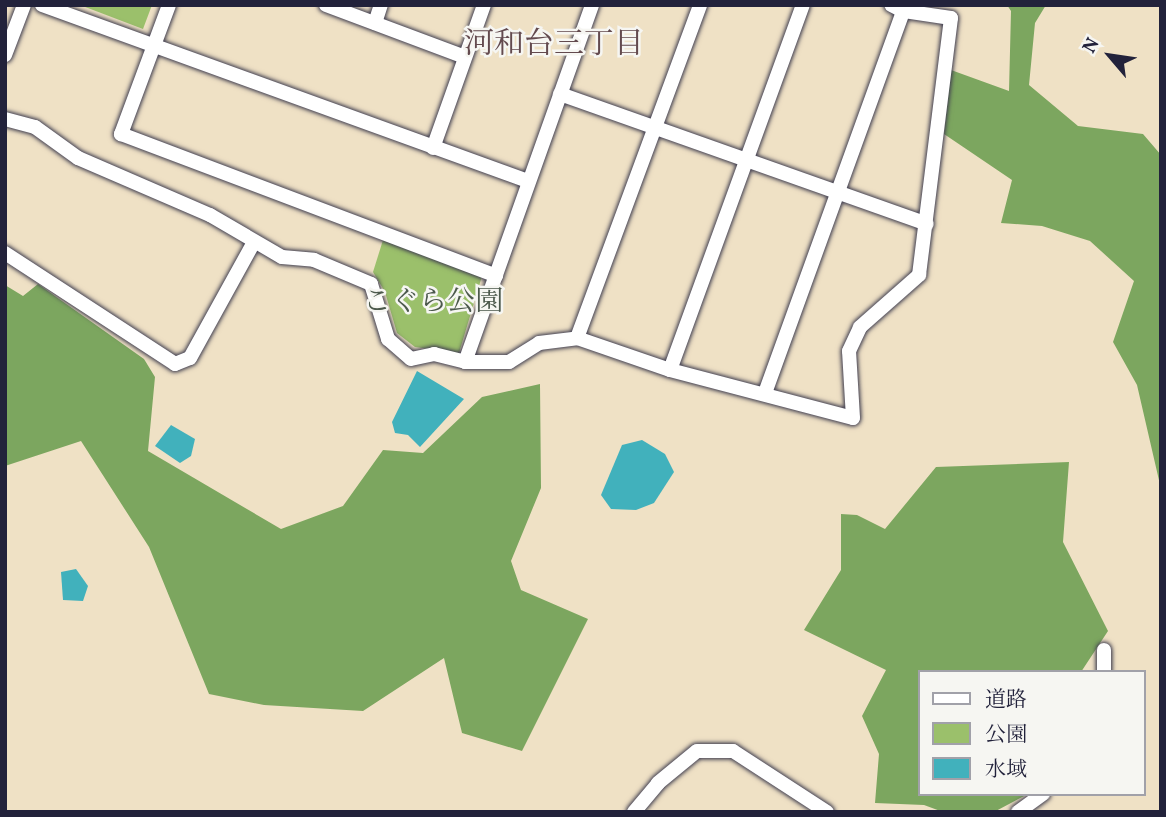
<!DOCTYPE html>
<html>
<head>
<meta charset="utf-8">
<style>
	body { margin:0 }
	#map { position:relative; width:1166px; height:817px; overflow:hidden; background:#efe1c5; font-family:Vollkorn,"Noto Serif JP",serif }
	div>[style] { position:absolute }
	.green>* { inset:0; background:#9bc06b }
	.forest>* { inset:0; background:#7ca65f }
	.water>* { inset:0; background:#41b1bc }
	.roads { filter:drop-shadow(0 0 2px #413f50) drop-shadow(0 0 2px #413f50) }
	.minor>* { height:14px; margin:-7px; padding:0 7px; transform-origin:7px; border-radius:7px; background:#fff }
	span { translate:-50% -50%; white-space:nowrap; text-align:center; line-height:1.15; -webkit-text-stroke:5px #f6f6f2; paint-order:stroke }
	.park-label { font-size:28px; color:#4c594c }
	.neighbourhood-label { font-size:30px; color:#634a4e }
	.frame { position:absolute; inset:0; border:7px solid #22223b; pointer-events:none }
	.legend { position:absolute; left:918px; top:670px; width:228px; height:126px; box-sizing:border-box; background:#f6f6f2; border:2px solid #a1a1a9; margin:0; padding:9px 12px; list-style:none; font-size:21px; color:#22223b }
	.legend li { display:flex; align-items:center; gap:14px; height:35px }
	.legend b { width:35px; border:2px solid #a1a1a9 }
	.north { position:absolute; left:1075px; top:21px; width:70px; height:70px; -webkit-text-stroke:5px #f6f6f2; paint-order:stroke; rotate:299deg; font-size:19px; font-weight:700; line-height:28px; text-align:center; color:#22223b }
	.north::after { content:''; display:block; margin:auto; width:24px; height:32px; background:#22223b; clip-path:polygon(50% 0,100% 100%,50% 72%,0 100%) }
</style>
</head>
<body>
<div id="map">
	<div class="green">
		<i style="clip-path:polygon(80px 5px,152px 5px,143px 29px)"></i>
		<i style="clip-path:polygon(383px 240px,482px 276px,459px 353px,415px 347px,397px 333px,385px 292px,373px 272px)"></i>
	</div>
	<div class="forest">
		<i style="clip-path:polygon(1007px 5px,1046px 5px,1035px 23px,1029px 85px,1078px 126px,1143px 134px,1161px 155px,1161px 489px,1137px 385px,1113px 342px,1134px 281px,1090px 241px,1042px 226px,1001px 223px,1012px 180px,944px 134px,951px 70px,1009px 91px,1011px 11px)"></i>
		<i style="clip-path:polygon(38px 284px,144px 359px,155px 377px,148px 451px,281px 529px,343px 506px,383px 450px,423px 453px,482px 397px,540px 384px,541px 488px,511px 561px,521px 590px,588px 619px,522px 751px,462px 733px,444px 658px,363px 711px,264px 705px,209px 694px,149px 547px,81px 441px,5px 466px,5px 285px,23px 296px)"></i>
		<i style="clip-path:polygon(1069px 462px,1063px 542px,1108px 631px,1081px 672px,919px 672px,919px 794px,1028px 794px,994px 812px,943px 812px,924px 805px,875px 803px,879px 754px,862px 716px,886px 670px,804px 630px,841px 570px,841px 514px,857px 515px,885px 529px,936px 467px)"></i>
	</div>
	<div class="water">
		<i style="clip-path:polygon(417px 371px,464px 399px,420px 447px,408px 435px,395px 433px,392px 422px)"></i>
		<i style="clip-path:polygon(171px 425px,195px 439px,191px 456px,180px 463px,155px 446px)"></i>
		<i style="clip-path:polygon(642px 440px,665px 454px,674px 472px,654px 503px,636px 510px,611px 509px,601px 495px,622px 445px)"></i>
		<i style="clip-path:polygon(76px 569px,88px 586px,83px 601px,63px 600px,61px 572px)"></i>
	</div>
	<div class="roads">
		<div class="minor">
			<i style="left:42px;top:5px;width:517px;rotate:19.91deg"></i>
			<i style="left:169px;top:5px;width:138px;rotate:110.4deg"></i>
			<i style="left:121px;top:134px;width:401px;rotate:20.7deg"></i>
			<i style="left:326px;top:5px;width:148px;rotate:20.5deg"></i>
			<i style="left:375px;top:23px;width:19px;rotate:-72deg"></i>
			<i style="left:5px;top:55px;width:53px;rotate:-69.2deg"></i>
			<i style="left:560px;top:94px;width:389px;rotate:19.5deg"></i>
			<i style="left:5px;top:119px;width:31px;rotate:15deg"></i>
			<i style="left:35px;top:127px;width:53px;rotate:35.8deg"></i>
			<i style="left:78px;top:158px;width:144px;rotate:23.4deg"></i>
			<i style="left:210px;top:215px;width:83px;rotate:30.3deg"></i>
			<i style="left:282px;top:257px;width:32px;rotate:5deg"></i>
			<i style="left:314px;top:260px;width:62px;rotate:22.8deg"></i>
			<i style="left:371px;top:284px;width:58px;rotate:72.8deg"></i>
			<i style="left:388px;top:339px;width:30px;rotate:41deg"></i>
			<i style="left:411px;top:359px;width:24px;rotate:-12deg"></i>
			<i style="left:434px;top:354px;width:32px;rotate:14deg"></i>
			<i style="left:465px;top:362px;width:44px"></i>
			<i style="left:509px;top:362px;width:36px;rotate:-32deg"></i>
			<i style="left:539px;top:343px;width:38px;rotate:-7deg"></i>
			<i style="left:577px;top:338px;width:98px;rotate:19deg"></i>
			<i style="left:670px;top:370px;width:189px;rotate:14.7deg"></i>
			<i style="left:853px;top:418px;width:67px;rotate:-93.4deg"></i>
			<i style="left:849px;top:351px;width:26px;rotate:-65deg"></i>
			<i style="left:860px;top:327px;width:79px;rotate:-41.4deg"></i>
			<i style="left:919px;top:275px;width:259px;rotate:-82.9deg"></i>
			<i style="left:951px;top:18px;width:49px;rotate:-171.7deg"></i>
			<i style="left:903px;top:11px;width:13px;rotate:-153deg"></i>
			<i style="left:433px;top:148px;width:152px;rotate:-70.4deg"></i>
			<i style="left:5px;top:253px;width:203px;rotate:33.1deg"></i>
			<i style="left:175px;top:364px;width:16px;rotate:-22deg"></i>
			<i style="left:190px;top:358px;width:130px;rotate:-61.1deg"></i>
			<i style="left:577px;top:338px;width:355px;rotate:-69.7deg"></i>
			<i style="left:465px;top:362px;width:379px;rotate:-70.4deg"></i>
			<i style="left:670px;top:370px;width:388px;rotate:-70deg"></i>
			<i style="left:765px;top:393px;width:406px;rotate:-70.1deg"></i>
			<i style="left:1104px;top:650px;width:22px;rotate:90deg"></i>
			<i style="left:634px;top:812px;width:38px;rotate:-50deg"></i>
			<i style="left:658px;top:783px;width:50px;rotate:-39.4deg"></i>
			<i style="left:697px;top:751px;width:36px"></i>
			<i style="left:733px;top:751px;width:112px;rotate:33deg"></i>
			<i style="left:1018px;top:812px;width:31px;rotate:-36deg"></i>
		</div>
	</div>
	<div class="park-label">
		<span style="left:433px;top:303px">こぐら公園</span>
	</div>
	<div class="neighbourhood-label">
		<span style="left:554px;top:45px">河和台三丁目</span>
	</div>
	<div class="frame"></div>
	<ul class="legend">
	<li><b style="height:9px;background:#fff"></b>道路</li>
	<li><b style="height:19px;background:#9bc06b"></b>公園</li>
	<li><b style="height:19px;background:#41b1bc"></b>水域</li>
	</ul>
	<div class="north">N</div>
</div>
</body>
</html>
